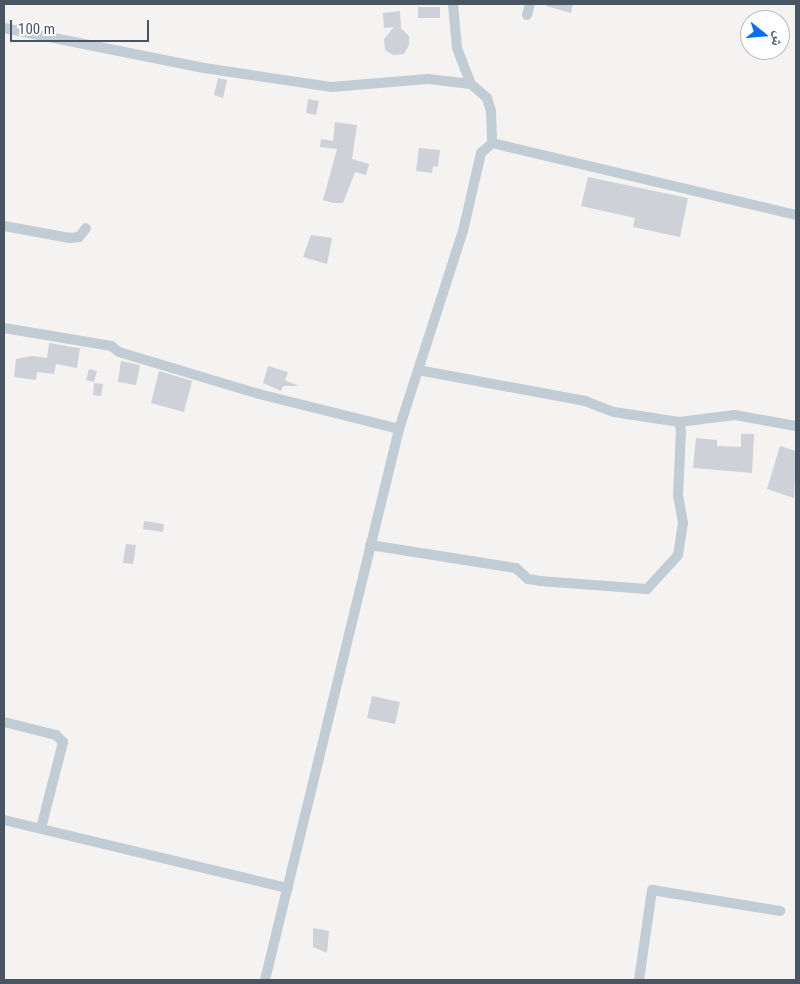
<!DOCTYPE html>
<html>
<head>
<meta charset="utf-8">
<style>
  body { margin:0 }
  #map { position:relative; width:800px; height:984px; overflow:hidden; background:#f5f2f2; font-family:"Roboto Condensed","Noto Naskh Arabic",sans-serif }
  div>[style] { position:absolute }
  .building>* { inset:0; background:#ced1d8 }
  .minor>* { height:10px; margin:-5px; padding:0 5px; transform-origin:5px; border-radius:5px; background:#c2ccd5 }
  span { translate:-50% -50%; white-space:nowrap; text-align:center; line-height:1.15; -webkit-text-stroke:5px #fff; paint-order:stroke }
  .frame { position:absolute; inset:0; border:5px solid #485562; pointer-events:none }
  .north { position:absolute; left:740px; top:10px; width:50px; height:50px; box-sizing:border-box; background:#fff; border:1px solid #b6bbc0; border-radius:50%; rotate:107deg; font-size:14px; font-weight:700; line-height:20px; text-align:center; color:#485562 }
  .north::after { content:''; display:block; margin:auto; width:18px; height:22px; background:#096ef7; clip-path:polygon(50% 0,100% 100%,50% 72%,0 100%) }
  .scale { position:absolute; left:10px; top:20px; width:139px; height:22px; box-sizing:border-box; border:2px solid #485562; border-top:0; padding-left:6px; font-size:15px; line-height:18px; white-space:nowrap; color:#485562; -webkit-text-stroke:4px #fff; paint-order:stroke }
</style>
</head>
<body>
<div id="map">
  <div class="building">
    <div style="clip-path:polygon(547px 4px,573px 4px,571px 13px,546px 6px)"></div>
    <div style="clip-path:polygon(418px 7px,440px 7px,440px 18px,418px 18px)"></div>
    <div style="clip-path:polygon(400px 11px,401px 28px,409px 36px,409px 45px,404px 54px,393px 55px,385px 50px,384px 39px,394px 27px,384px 28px,383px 13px)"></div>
    <div style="clip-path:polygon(218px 78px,227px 80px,223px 98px,214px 95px)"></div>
    <div style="clip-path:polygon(308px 99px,319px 101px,316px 115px,306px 113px)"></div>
    <div style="clip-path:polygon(335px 122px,357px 125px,352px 159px,369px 164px,366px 175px,355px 172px,343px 203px,333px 203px,323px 200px,337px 149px,320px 147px,321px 139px,333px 141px)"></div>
    <div style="clip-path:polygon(419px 148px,440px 150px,438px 167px,433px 166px,432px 173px,416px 171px)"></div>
    <div style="clip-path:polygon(588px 177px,688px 198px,680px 237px,633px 227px,635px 218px,581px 206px)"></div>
    <div style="clip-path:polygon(311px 235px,332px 238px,327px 264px,303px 257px)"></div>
    <div style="clip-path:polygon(49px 343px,96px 351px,80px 348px,77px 368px,56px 364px,54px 374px,37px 372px,36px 380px,14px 377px,16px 359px,32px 356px,47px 358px)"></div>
    <div style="clip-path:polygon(121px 361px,140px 365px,136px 385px,118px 382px)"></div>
    <div style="clip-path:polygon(268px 366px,288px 372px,285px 380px,299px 386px,283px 386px,281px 391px,263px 383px)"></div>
    <div style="clip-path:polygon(89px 369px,97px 371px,94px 382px,86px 380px)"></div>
    <div style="clip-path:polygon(159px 371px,192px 381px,184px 412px,151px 403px)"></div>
    <div style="clip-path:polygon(94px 383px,103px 384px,101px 396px,93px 395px)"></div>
    <div style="clip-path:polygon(741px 434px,754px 434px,752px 473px,693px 468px,696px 438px,717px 440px,717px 446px,741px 447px)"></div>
    <div style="clip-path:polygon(780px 446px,796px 451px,794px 498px,767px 489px)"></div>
    <div style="clip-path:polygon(144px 521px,164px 524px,163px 532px,143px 529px)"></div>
    <div style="clip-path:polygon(126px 544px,136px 545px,133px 564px,123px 563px)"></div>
    <div style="clip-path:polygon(372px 696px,400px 702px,395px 724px,367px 718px)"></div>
    <div style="clip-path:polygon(313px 928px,329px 931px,327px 953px,313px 947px)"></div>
  </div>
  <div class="minor">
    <div style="left:453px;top:4px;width:44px;rotate:84.8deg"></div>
    <div style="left:457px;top:48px;width:39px;rotate:69deg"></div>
    <div style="left:527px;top:15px;width:11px;rotate:-75deg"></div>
    <div style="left:4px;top:28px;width:204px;rotate:11.3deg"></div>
    <div style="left:204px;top:68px;width:128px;rotate:8.5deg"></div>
    <div style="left:331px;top:87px;width:97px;rotate:-4.7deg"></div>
    <div style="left:428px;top:79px;width:43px;rotate:6.6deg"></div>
    <div style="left:471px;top:84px;width:21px;rotate:41deg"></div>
    <div style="left:487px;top:98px;width:14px;rotate:73deg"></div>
    <div style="left:491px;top:111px;width:32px;rotate:88deg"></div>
    <div style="left:4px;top:226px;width:67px;rotate:10.3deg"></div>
    <div style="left:70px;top:238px;width:9px;rotate:-6deg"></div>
    <div style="left:79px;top:237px;width:11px;rotate:-52deg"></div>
    <div style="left:4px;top:328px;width:109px;rotate:9.5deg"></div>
    <div style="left:111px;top:346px;width:10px;rotate:37deg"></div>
    <div style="left:119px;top:352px;width:146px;rotate:16.7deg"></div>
    <div style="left:259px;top:394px;width:144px;rotate:14deg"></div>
    <div style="left:418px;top:370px;width:170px;rotate:10.5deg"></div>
    <div style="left:585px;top:401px;width:31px;rotate:21deg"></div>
    <div style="left:614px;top:412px;width:66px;rotate:8.7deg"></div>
    <div style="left:679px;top:422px;width:56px;rotate:-7.1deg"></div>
    <div style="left:735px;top:415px;width:62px;rotate:10.2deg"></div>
    <div style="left:370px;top:545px;width:148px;rotate:9deg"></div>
    <div style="left:516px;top:568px;width:16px;rotate:43deg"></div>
    <div style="left:528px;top:579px;width:12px;rotate:9deg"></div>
    <div style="left:540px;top:581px;width:107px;rotate:4.3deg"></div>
    <div style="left:647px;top:589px;width:46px;rotate:-47.6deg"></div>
    <div style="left:678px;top:555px;width:32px;rotate:-81deg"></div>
    <div style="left:683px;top:523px;width:27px;rotate:-100deg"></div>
    <div style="left:678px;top:496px;width:65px;rotate:-87.4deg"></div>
    <div style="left:681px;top:431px;width:9px;rotate:-103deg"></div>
    <div style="left:4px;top:722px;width:54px;rotate:14deg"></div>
    <div style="left:56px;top:735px;width:10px;rotate:45deg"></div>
    <div style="left:63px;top:742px;width:89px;rotate:104.3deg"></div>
    <div style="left:4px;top:820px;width:292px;rotate:13.5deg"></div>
    <div style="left:265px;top:980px;width:567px;rotate:-76.33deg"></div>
    <div style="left:399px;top:429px;width:208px;rotate:-72.1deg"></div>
    <div style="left:463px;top:231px;width:80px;rotate:-77deg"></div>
    <div style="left:481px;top:153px;width:15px;rotate:-42deg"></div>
    <div style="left:492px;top:143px;width:312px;rotate:13.3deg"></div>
    <div style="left:639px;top:980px;width:91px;rotate:-81.8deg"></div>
    <div style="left:652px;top:890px;width:130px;rotate:9.3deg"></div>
  </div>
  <div class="frame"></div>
  <div class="north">ش</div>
  <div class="scale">100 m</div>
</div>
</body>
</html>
